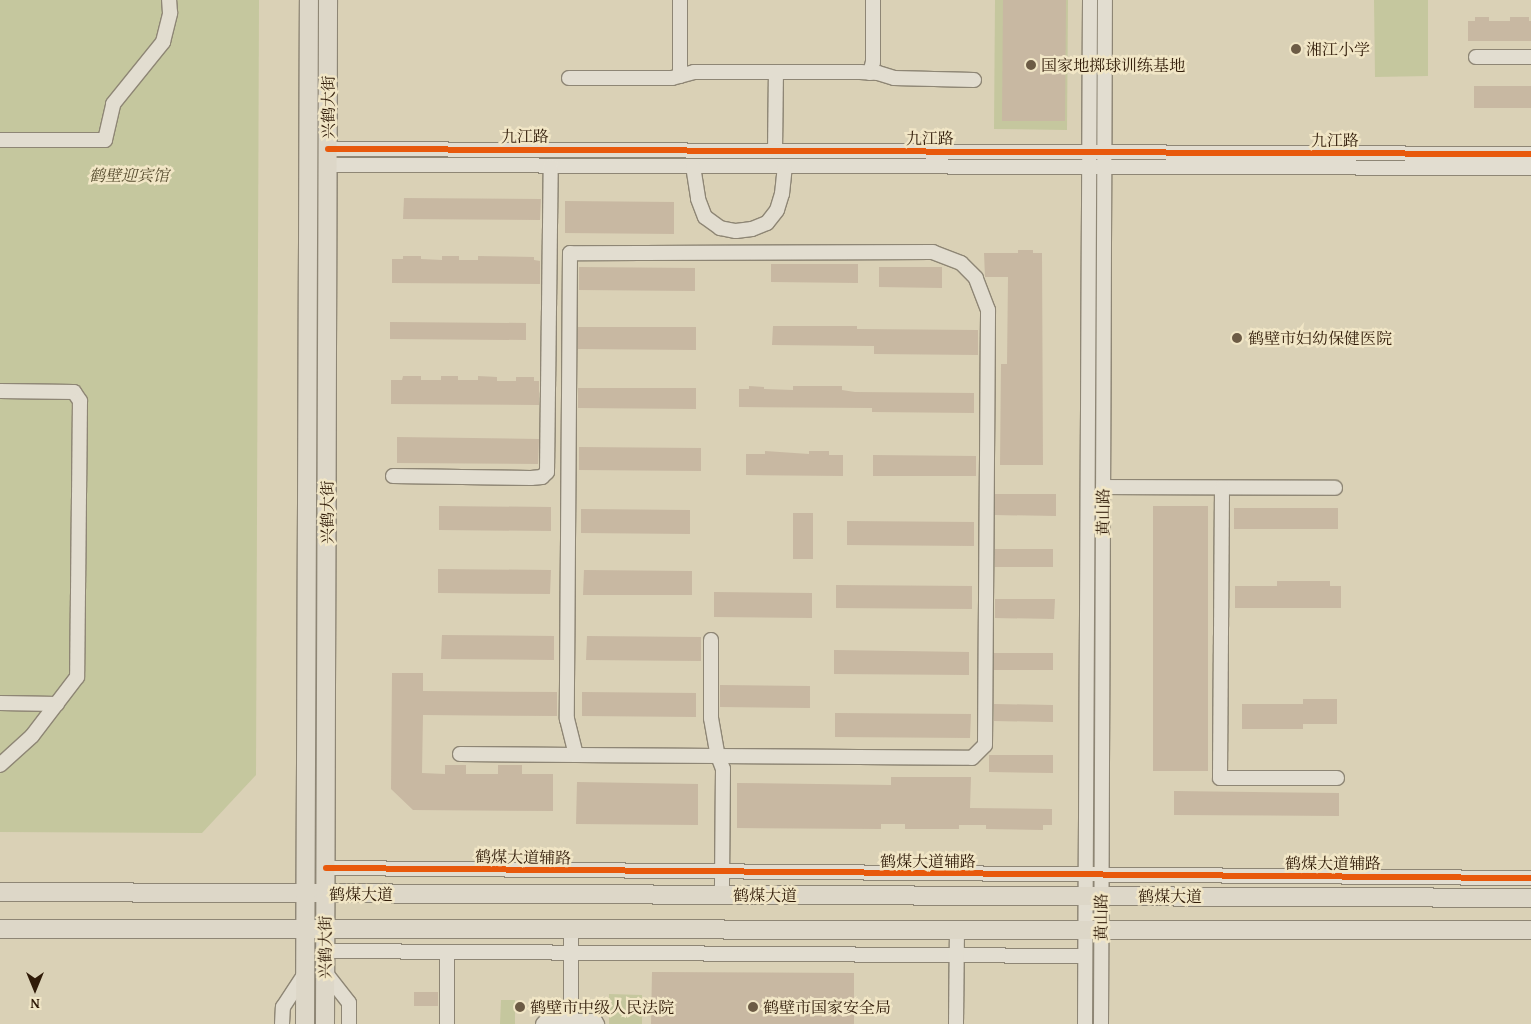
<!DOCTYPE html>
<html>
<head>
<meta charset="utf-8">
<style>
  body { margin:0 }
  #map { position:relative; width:1531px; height:1024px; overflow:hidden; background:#dad1b6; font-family:"Gentium Book Plus","Noto Serif SC",serif }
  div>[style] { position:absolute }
  .green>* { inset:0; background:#c5c79e }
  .building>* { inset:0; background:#c8b8a2 }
  .roads { filter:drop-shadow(1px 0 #8e8675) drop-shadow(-1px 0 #8e8675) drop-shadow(0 1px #8e8675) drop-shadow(0 -1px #8e8675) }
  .minor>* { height:14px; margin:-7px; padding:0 7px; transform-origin:7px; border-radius:7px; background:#e2ddd0 }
  .major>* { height:18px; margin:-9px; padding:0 9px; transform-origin:9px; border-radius:9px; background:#ddd7c8 }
  .cycleway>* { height:6px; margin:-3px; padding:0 3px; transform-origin:3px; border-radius:3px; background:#e8590c }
  .dots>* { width:14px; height:14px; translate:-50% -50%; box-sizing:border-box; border:2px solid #f1e6c6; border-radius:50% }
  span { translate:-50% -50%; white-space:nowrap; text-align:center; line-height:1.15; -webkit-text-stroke:5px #f1e6c6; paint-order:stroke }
  .poi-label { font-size:16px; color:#301b08 }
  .left { translate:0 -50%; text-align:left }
  .street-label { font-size:16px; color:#301b08 }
  .park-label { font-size:16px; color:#574c2f; font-style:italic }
  .north { position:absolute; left:10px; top:964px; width:50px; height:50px; -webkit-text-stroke:4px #f1e6c6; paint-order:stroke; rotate:180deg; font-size:14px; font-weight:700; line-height:20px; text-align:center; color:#301b08 }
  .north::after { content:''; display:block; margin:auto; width:18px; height:22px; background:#301b08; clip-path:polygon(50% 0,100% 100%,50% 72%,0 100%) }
</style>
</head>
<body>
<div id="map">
  <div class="green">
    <div style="clip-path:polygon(0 0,259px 0,256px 775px,202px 833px,0 832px)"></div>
    <div style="clip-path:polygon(995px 0,1068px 0,1067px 130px,994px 129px)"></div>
    <div style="clip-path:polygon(1374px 0,1428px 0,1428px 76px,1375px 77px)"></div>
    <div style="clip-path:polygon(609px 994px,642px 995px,642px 1024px,609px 1024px)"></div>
    <div style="clip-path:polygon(501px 1000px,515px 1000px,515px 1024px,500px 1024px)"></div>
  </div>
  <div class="building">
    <div style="clip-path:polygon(1003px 0,1066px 0,1065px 121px,1002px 121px)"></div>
    <div style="clip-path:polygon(1475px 17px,1489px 17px,1489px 21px,1510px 21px,1510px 17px,1529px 17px,1529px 21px,1531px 21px,1531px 41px,1468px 41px,1468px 21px,1475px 21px)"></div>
    <div style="clip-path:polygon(1474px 86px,1531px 86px,1531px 108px,1474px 108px)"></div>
    <div style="clip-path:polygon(404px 198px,541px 199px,540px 220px,403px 219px)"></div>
    <div style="clip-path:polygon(565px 201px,674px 202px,674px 234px,565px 233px)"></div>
    <div style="clip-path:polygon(1018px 250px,1033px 250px,1033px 253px,1042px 253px,1043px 465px,1000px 465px,1001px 364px,1007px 364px,1008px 277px,985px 277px,984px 253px,1018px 253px)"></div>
    <div style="clip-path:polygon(403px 256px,421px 256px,421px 259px,442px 260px,442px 256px,459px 256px,459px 260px,478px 260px,478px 256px,534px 257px,534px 260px,540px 261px,540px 284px,392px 283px,392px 259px,403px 259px)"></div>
    <div style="clip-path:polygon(771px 264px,858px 264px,858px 283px,771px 282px)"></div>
    <div style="clip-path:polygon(579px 267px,695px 268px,695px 291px,579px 290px)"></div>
    <div style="clip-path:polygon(879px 267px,942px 267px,942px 288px,879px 287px)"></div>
    <div style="clip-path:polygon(390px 322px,526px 323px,526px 340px,390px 339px)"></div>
    <div style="clip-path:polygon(773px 326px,857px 326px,857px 329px,978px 330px,978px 355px,874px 354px,874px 346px,772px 345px)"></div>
    <div style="clip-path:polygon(578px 327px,696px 327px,696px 350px,578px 349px)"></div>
    <div style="clip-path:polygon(403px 376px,421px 376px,421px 380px,441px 380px,441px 376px,458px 376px,458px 380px,478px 380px,478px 376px,497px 377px,497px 381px,516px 381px,516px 377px,534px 377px,534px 381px,539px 381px,539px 405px,391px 404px,391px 380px,402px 380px)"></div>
    <div style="clip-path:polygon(749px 386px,764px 387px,764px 389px,793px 390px,793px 386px,842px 386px,842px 390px,855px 392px,974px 393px,974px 413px,872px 412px,872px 408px,739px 407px,739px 389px,749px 389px)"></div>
    <div style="clip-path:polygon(578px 388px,696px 388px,696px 409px,578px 408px)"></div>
    <div style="clip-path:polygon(397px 437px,539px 439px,538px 464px,397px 463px)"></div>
    <div style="clip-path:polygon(579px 447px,701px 448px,701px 471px,579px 470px)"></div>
    <div style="clip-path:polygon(765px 451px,809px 454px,809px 451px,829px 451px,829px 455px,843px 455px,843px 476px,746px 475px,746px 454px,765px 454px)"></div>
    <div style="clip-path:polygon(873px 455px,976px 456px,976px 476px,873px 476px)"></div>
    <div style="clip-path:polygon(995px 494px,1056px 494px,1056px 516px,995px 515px)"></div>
    <div style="clip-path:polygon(439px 506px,551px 507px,551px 531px,439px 530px)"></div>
    <div style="clip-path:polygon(1153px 506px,1208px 506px,1208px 771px,1153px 771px)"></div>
    <div style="clip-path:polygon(1234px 508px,1338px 508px,1338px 529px,1234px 529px)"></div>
    <div style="clip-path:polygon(581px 509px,690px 510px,690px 534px,581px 533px)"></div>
    <div style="clip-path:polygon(793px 513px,813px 513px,813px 559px,793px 559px)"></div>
    <div style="clip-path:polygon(847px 521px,974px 522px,974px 546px,847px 545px)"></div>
    <div style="clip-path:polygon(995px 549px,1053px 549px,1053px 567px,995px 567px)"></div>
    <div style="clip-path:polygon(438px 569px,551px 570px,550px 594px,438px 593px)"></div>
    <div style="clip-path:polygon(584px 570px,692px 571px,692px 595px,583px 595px)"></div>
    <div style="clip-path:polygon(1277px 581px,1330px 581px,1330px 586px,1341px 586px,1341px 608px,1235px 608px,1235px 586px,1277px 586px)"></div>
    <div style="clip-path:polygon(836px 585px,972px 586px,972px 609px,836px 608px)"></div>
    <div style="clip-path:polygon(714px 592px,812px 593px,812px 618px,714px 617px)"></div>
    <div style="clip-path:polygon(995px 599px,1055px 599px,1054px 619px,995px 618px)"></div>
    <div style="clip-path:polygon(442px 635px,554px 636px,554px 660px,441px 659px)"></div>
    <div style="clip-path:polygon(587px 636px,701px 637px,701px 661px,586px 660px)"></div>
    <div style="clip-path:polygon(834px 650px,969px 652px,969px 675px,834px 674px)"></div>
    <div style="clip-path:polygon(994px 653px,1053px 653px,1053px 670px,994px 670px)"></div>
    <div style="clip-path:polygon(392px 673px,423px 673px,423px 691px,557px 692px,557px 716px,423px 715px,422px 773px,445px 774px,445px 765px,466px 765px,466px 774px,498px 774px,498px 765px,522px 765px,522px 774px,553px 774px,553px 811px,413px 810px,391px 789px)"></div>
    <div style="clip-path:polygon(720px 685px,810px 686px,810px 708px,720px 707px)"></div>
    <div style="clip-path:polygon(582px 692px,696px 693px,696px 717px,582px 716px)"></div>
    <div style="clip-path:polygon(1303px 699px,1337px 699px,1337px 724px,1303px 724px,1303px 729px,1242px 729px,1242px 704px,1303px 704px)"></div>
    <div style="clip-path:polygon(994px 704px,1053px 705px,1053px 722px,994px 721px)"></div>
    <div style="clip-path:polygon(835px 713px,971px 714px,970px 738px,835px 737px)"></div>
    <div style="clip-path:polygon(989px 755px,1053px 755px,1053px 773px,989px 772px)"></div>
    <div style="clip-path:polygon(891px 777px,971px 777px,970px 808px,1052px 809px,1052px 825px,1043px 825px,1043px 830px,986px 829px,986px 825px,959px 825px,959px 829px,905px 829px,905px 824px,881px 824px,881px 829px,737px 828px,737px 783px,891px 785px)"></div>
    <div style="clip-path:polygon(577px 782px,698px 784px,698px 825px,576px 824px)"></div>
    <div style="clip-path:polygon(1174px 791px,1339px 793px,1339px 816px,1174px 815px)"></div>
    <div style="clip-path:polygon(652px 972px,854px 973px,854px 1024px,651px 1024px)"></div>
    <div style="clip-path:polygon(414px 992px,438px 992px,438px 1006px,414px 1006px)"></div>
  </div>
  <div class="roads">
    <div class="minor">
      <div style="left:680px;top:0;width:76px;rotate:90deg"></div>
      <div style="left:1476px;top:57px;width:55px"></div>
      <div style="left:870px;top:73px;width:11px;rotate:-75deg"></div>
      <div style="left:873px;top:62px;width:62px;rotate:-90deg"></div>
      <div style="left:569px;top:78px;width:103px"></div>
      <div style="left:672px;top:78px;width:23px;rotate:-15deg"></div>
      <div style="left:694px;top:72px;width:166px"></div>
      <div style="left:860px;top:72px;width:18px;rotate:3deg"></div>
      <div style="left:878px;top:73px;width:17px;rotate:17deg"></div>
      <div style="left:894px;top:78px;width:80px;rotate:1.4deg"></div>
      <div style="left:0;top:140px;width:105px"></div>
      <div style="left:105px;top:140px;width:37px;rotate:-77deg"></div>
      <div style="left:113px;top:104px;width:80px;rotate:-51.1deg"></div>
      <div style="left:163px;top:42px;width:30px;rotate:-76deg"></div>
      <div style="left:170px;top:13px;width:13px;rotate:-94deg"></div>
      <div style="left:328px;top:149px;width:1203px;rotate:0.24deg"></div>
      <div style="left:775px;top:151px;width:79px;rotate:-89.3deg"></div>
      <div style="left:329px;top:165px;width:1202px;rotate:0.14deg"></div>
      <div style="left:693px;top:166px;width:33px;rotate:81deg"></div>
      <div style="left:698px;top:199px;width:19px;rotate:69deg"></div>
      <div style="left:705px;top:217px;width:19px;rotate:36deg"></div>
      <div style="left:720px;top:228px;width:16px;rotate:11deg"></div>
      <div style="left:736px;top:231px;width:16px;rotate:-7deg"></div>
      <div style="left:752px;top:229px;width:16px;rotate:-22deg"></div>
      <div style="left:767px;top:223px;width:16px;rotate:-52deg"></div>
      <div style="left:777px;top:210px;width:17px;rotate:-73deg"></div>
      <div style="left:782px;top:194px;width:28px;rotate:-84deg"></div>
      <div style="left:0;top:391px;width:74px;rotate:0.8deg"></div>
      <div style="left:74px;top:392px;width:11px;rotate:56deg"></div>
      <div style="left:80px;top:401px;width:276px;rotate:90.6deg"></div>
      <div style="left:77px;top:677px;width:74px;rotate:127.3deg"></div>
      <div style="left:32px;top:736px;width:43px;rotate:137.8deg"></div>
      <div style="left:393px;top:476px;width:138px;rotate:0.8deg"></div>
      <div style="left:531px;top:478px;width:11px;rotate:-5deg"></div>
      <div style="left:542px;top:477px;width:7px;rotate:-45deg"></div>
      <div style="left:547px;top:472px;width:306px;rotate:-89.3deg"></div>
      <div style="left:1103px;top:487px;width:232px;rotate:0.2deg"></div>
      <div style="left:1222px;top:488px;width:290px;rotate:90.4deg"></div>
      <div style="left:1220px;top:778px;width:117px"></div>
      <div style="left:711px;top:640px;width:78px;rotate:90deg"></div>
      <div style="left:711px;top:718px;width:39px;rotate:80deg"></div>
      <div style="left:718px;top:756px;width:14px;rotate:69deg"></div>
      <div style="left:723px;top:769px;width:126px;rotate:90.5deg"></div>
      <div style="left:0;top:703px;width:57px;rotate:1deg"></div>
      <div style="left:460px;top:754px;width:116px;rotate:0.5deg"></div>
      <div style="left:576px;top:755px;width:396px;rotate:0.4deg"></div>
      <div style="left:972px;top:758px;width:18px;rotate:-45deg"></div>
      <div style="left:985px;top:745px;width:435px;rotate:-89.6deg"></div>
      <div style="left:988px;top:310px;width:34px;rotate:-111deg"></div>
      <div style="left:976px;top:278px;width:21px;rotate:-135deg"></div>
      <div style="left:961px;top:263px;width:30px;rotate:-159deg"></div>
      <div style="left:933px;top:252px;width:363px;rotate:179.8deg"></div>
      <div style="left:570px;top:253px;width:466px;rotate:90.4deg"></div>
      <div style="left:567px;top:719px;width:37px;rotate:76deg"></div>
      <div style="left:326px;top:868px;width:1205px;rotate:0.48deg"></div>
      <div style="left:325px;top:951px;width:760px;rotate:0.38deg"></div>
      <div style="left:325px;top:972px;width:39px;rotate:52deg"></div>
      <div style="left:349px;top:1003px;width:21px;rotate:90deg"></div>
      <div style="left:571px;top:1021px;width:92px;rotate:-90deg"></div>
      <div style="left:282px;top:1024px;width:17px;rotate:-87deg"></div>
      <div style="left:283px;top:1007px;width:42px;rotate:-56.7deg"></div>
      <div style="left:447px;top:1024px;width:72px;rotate:-90deg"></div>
      <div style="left:543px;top:1024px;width:4px;rotate:-45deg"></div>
      <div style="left:546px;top:1021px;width:49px"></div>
      <div style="left:595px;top:1021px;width:4px;rotate:56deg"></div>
      <div style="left:956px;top:1024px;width:94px;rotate:-89.4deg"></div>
      <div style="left:1085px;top:1024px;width:1024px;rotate:-89.72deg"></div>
      <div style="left:1101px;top:1024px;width:1024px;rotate:-89.78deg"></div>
    </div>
    <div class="major">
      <div style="left:0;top:892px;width:1531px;rotate:0.22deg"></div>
      <div style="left:0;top:929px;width:1531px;rotate:0.04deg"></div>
      <div style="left:305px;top:1024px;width:1024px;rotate:-89.78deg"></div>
      <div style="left:325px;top:1024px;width:1024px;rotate:-89.83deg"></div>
    </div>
  </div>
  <div class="cycleway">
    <div style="left:328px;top:149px;width:1203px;rotate:0.24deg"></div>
    <div style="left:326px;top:868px;width:1205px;rotate:0.48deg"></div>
  </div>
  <div class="dots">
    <div style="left:1296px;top:49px;background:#6c5b45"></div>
    <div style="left:1031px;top:65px;background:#6c5b45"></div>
    <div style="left:1237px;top:338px;background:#6c5b45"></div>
    <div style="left:520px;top:1007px;background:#6c5b45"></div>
    <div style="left:753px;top:1007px;background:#6c5b45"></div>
  </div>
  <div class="poi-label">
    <span class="left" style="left:1306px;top:49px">湘江小学</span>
    <span class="left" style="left:1041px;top:65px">国家地掷球训练基地</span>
    <span class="left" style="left:1248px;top:338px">鹤壁市妇幼保健医院</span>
    <span class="left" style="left:530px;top:1007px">鹤壁市中级人民法院</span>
    <span class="left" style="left:763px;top:1007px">鹤壁市国家安全局</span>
  </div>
  <div class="street-label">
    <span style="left:328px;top:107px;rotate:-90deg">兴鹤大街</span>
    <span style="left:525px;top:136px">九江路</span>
    <span style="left:930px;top:138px">九江路</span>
    <span style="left:1335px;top:140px">九江路</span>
    <span style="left:327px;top:512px;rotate:-90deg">兴鹤大街</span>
    <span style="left:1103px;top:512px;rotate:-90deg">黄山路</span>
    <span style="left:523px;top:857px;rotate:1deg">鹤煤大道辅路</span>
    <span style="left:928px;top:861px">鹤煤大道辅路</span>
    <span style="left:1333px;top:863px">鹤煤大道辅路</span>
    <span style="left:361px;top:894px">鹤煤大道</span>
    <span style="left:765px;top:895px">鹤煤大道</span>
    <span style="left:1170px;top:896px">鹤煤大道</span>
    <span style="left:1101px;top:917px;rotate:-90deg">黄山路</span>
    <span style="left:325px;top:947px;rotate:-90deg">兴鹤大街</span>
  </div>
  <div class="park-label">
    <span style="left:129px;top:175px">鹤壁迎宾馆</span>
  </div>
  <div class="north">N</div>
</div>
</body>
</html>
